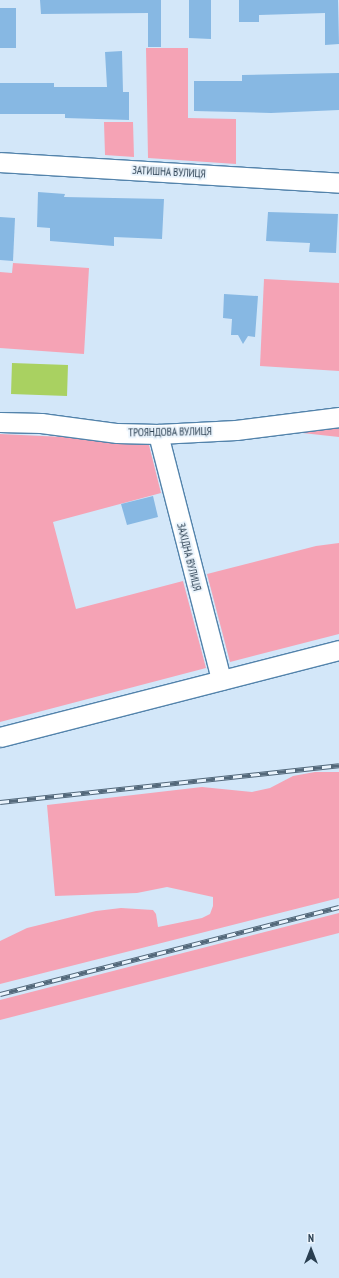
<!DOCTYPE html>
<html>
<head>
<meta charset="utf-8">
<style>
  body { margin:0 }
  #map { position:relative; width:339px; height:1278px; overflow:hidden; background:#d3e7f9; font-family:"PT Sans Narrow",sans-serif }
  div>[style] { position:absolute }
  .green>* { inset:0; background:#f5a3b5 }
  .water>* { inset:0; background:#a9d161 }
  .building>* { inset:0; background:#87b8e3 }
  .roads { filter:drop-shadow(1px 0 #5383ab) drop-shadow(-1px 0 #5383ab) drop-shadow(0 1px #5383ab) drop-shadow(0 -1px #5383ab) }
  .street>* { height:19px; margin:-9.5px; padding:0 9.5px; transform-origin:9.5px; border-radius:9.5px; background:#fff }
  .rail>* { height:4.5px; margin-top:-2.25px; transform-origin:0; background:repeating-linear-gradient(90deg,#e9f3fc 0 9px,#53687a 0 18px); box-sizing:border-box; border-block:1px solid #53687a }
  span { translate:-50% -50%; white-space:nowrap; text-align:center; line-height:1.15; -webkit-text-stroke:3.5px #e9f3fc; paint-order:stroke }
  .street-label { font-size:11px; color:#293e50 }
  .north { position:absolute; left:291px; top:1230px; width:40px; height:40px; -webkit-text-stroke:3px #e9f3fc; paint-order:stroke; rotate:0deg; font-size:11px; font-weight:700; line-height:16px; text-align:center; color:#293e50 }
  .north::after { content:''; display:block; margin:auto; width:14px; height:18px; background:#293e50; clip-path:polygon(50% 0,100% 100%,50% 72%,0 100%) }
</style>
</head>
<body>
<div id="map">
  <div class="green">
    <div style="clip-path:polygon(146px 48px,188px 48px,188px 118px,236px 119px,236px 164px,148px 158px)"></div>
    <div style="clip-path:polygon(104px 122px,133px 122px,134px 157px,105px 155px)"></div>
    <div style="clip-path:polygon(13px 263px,89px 268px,84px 354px,0 348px,0 272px,12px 273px)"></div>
    <div style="clip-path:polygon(264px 279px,339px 283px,339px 371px,260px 366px)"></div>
    <div style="clip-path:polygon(339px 425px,339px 437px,284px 431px)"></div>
    <div style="clip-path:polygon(0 434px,148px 441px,161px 493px,53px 522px,76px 609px,183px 581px,206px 668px,0 722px)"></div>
    <div style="clip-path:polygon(339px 543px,339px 634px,230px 662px,207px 574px,316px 546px)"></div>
    <div style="clip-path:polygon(315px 772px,339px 772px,339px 898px,0 984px,0 941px,27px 928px,96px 911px,121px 908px,153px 910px,156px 914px,158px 927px,202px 918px,210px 914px,213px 906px,213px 897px,167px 887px,137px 893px,55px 896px,47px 805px,202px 787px,252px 792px,270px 788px,293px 776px)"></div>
    <div style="clip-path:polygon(339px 913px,339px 933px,0 1020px,0 1000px)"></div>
  </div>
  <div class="water">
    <div style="clip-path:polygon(12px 363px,68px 365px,67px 396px,11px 394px)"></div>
  </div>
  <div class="building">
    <div style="clip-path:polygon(40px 0,161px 0,161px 47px,148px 47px,148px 13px,41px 14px)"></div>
    <div style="clip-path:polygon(189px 0,211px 0,211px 39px,189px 38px)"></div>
    <div style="clip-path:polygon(239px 0,338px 0,339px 44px,325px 45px,325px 13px,259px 15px,259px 22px,239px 22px)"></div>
    <div style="clip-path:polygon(0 8px,16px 8px,16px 48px,0 48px)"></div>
    <div style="clip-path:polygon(122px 51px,123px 92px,129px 92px,129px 120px,65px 118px,65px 114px,0 114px,0 83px,54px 83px,54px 87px,107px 87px,105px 52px)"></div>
    <div style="clip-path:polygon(339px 73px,339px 110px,271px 113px,194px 111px,194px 81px,242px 81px,242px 75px)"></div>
    <div style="clip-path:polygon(38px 192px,65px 194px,64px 197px,164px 199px,162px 239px,114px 237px,114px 246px,50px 241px,50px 228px,37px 227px)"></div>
    <div style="clip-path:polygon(268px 212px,338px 214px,336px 253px,309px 252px,310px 243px,266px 241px)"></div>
    <div style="clip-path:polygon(0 217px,15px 218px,13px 261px,0 260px)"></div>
    <div style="clip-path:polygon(224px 294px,258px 296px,255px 337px,248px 336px,243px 344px,238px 335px,231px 335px,232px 319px,223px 318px)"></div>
    <div style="clip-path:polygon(153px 496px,158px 517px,127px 525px,121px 504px)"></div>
  </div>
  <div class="roads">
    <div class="street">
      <div style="left:0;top:162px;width:340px;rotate:3.5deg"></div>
      <div style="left:0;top:422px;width:41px;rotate:1.4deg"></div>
      <div style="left:41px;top:423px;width:77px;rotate:7.5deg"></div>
      <div style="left:117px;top:433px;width:41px;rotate:1.4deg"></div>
      <div style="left:158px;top:434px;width:78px;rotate:-2.9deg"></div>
      <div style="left:236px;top:430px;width:104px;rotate:-7.2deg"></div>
      <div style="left:158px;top:434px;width:254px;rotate:75.6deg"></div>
      <div style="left:0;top:737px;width:350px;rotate:-14.4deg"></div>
    </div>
  </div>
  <div class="rail">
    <div style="left:0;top:802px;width:341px;rotate:-6.2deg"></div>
    <div style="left:0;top:994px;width:350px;rotate:-14.4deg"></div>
  </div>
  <div class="street-label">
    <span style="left:169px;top:172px;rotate:3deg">ЗАТИШНА ВУЛИЦЯ</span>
    <span style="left:170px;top:432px;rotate:-1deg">ТРОЯНДОВА ВУЛИЦЯ</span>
    <span style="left:189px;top:557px;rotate:76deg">ЗАХІДНА ВУЛИЦЯ</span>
  </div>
  <div class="north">N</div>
</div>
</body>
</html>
